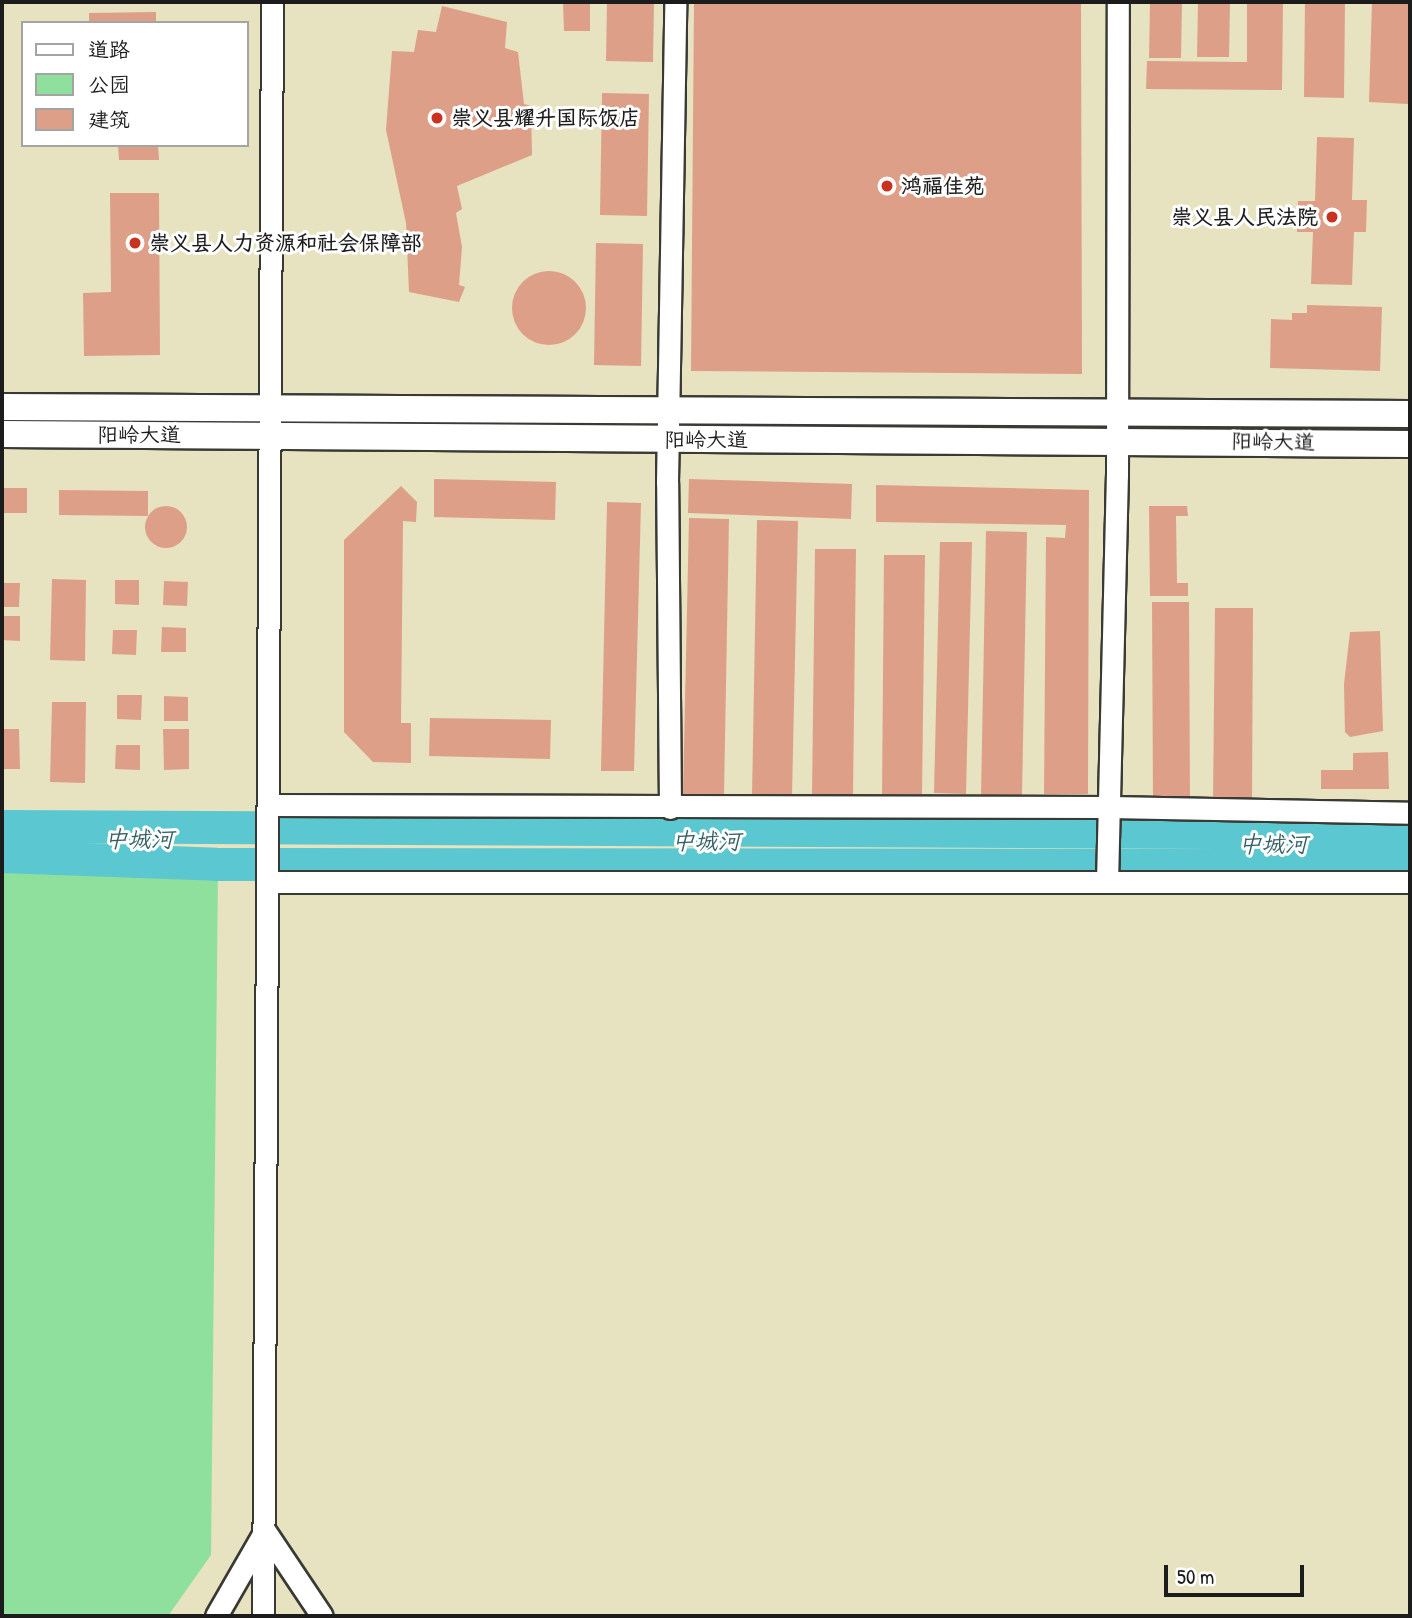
<!DOCTYPE html>
<html>
<head>
<meta charset="utf-8">
<style>
  body { margin:0 }
  #map { position:relative; width:1412px; height:1618px; overflow:hidden; background:#e7e2c0; font-family:"Patrick Hand","LXGW WenKai TC",sans-serif }
  div>[style] { position:absolute }
  .green>* { inset:0; background:#8fdf9d }
  .river>* { height:33px; margin:-16.5px; padding:0 16.5px; transform-origin:16.5px; border-radius:16.5px; background:#5ac7d1 }
  .building>* { inset:0; background:#de9f89 }
  .round { border-radius:50% }
  .roads { filter:drop-shadow(2px 0 #3a3a35) drop-shadow(-2px 0 #3a3a35) drop-shadow(0 2px #3a3a35) drop-shadow(0 -2px #3a3a35) }
  .minor>* { height:21px; margin:-10.5px; padding:0 10.5px; transform-origin:10.5px; border-radius:10.5px; background:#fff }
  .major>* { height:26px; margin:-13px; padding:0 13px; transform-origin:13px; border-radius:13px; background:#fff }
  .dots>* { width:19px; height:19px; translate:-50% -50%; box-sizing:border-box; border:4px solid #fff; border-radius:50% }
  span { translate:-50% -50%; white-space:nowrap; text-align:center; line-height:1.15; -webkit-text-stroke:6px #fff; paint-order:stroke }
  .poi-label { font-size:21px; color:#1c1c1c; font-weight:700 }
  .left { translate:0 -50%; text-align:left }
  .right { translate:-100% -50%; text-align:right }
  .street-label { font-size:21px; color:#1c1c1c }
  .water-label { font-size:23px; color:#356064; font-style:italic }
  .frame { position:absolute; inset:0; border:4px solid #1c1c1c; pointer-events:none }
  .legend { position:absolute; left:21px; top:21px; width:228px; height:126px; box-sizing:border-box; background:#fff; border:2px solid #a4a4a4; margin:0; padding:9px 12px; list-style:none; font-size:21px; color:#1c1c1c }
  .legend li { display:flex; align-items:center; gap:14px; height:35px }
  .legend b { width:35px; border:2px solid #a4a4a4 }
  .scale { position:absolute; left:1164px; top:1565px; width:140px; height:32px; box-sizing:border-box; border:4px solid #1c1c1c; border-top:0; padding-left:9px; font-size:21px; line-height:24px; white-space:nowrap; color:#1c1c1c; -webkit-text-stroke:5px #fff; paint-order:stroke }
</style>
</head>
<body>
<div id="map">
  <div class="green">
    <div style="clip-path:polygon(2px 857px,218px 868px,211px 1555px,168px 1616px,2px 1616px)"></div>
  </div>
  <div class="river">
    <div style="left:2px;top:826px;width:1408px;rotate:0.28deg"></div>
    <div style="left:2px;top:856px;width:214px;rotate:2.1deg"></div>
    <div style="left:216px;top:864px;width:1194px;rotate:0.05deg"></div>
  </div>
  <div class="building">
    <div style="clip-path:polygon(563px 2px,590px 2px,590px 31px,564px 31px)"></div>
    <div style="clip-path:polygon(607px 2px,654px 2px,653px 62px,606px 61px)"></div>
    <div style="clip-path:polygon(694px 2px,1081px 2px,1082px 374px,691px 371px)"></div>
    <div style="clip-path:polygon(1150px 2px,1182px 2px,1181px 58px,1149px 58px)"></div>
    <div style="clip-path:polygon(1198px 2px,1230px 2px,1229px 57px,1197px 57px)"></div>
    <div style="clip-path:polygon(1247px 2px,1283px 2px,1282px 90px,1146px 89px,1147px 61px,1247px 62px)"></div>
    <div style="clip-path:polygon(1305px 2px,1345px 2px,1344px 98px,1304px 97px)"></div>
    <div style="clip-path:polygon(1372px 2px,1410px 2px,1408px 104px,1369px 102px)"></div>
    <div style="clip-path:polygon(442px 6px,507px 22px,505px 48px,518px 52px,524px 104px,531px 106px,532px 155px,457px 186px,462px 209px,456px 213px,462px 247px,459px 285px,465px 287px,459px 302px,409px 292px,406px 223px,386px 130px,392px 51px,414px 52px,418px 30px,436px 32px)"></div>
    <div style="clip-path:polygon(156px 12px,156px 23px,89px 23px,89px 13px)"></div>
    <div style="clip-path:polygon(602px 93px,649px 94px,647px 216px,600px 215px)"></div>
    <div style="clip-path:polygon(1317px 137px,1354px 138px,1352px 200px,1367px 200px,1366px 232px,1354px 232px,1352px 285px,1311px 284px,1313px 232px,1297px 232px,1298px 201px,1315px 201px)"></div>
    <div style="clip-path:polygon(118px 145px,158px 145px,159px 160px,119px 160px)"></div>
    <div style="clip-path:polygon(110px 193px,159px 193px,160px 355px,84px 356px,83px 293px,111px 292px)"></div>
    <div style="clip-path:polygon(596px 243px,643px 244px,641px 366px,594px 365px)"></div>
    <div class="round" style="left:512px;top:271px;width:74px;height:74px"></div>
    <div style="clip-path:polygon(1307px 305px,1382px 307px,1380px 371px,1270px 368px,1271px 319px,1292px 320px,1292px 313px,1307px 313px)"></div>
    <div style="clip-path:polygon(434px 479px,556px 482px,555px 520px,434px 517px)"></div>
    <div style="clip-path:polygon(689px 479px,852px 484px,851px 519px,688px 513px)"></div>
    <div style="clip-path:polygon(876px 485px,1089px 490px,1088px 794px,1044px 794px,1046px 537px,1065px 538px,1066px 525px,876px 522px)"></div>
    <div style="clip-path:polygon(401px 486px,417px 502px,416px 522px,403px 521px,401px 723px,411px 723px,411px 763px,373px 762px,344px 732px,344px 540px)"></div>
    <div style="clip-path:polygon(2px 488px,27px 488px,27px 513px,2px 513px)"></div>
    <div style="clip-path:polygon(59px 490px,148px 491px,148px 516px,59px 515px)"></div>
    <div style="clip-path:polygon(607px 502px,641px 503px,634px 771px,601px 771px)"></div>
    <div style="clip-path:polygon(1149px 506px,1187px 506px,1188px 516px,1176px 516px,1177px 583px,1188px 583px,1188px 596px,1150px 596px)"></div>
    <div class="round" style="left:145px;top:506px;width:42px;height:42px"></div>
    <div style="clip-path:polygon(689px 518px,729px 519px,724px 795px,683px 794px)"></div>
    <div style="clip-path:polygon(757px 520px,798px 521px,792px 796px,752px 796px)"></div>
    <div style="clip-path:polygon(986px 531px,1027px 532px,1022px 795px,981px 795px)"></div>
    <div style="clip-path:polygon(940px 542px,972px 542px,966px 794px,934px 793px)"></div>
    <div style="clip-path:polygon(815px 549px,856px 549px,853px 796px,812px 795px)"></div>
    <div style="clip-path:polygon(884px 555px,925px 555px,922px 794px,882px 794px)"></div>
    <div style="clip-path:polygon(52px 579px,86px 580px,85px 661px,50px 660px)"></div>
    <div style="clip-path:polygon(115px 580px,139px 580px,139px 605px,115px 604px)"></div>
    <div style="clip-path:polygon(164px 581px,188px 582px,187px 606px,163px 605px)"></div>
    <div style="clip-path:polygon(2px 583px,20px 583px,19px 607px,2px 607px)"></div>
    <div style="clip-path:polygon(1152px 602px,1189px 602px,1190px 798px,1153px 798px)"></div>
    <div style="clip-path:polygon(1215px 608px,1253px 608px,1252px 802px,1213px 802px)"></div>
    <div style="clip-path:polygon(2px 616px,20px 616px,20px 641px,2px 640px)"></div>
    <div style="clip-path:polygon(162px 627px,186px 628px,186px 652px,161px 652px)"></div>
    <div style="clip-path:polygon(113px 630px,137px 630px,136px 655px,112px 654px)"></div>
    <div style="clip-path:polygon(1380px 631px,1383px 731px,1350px 737px,1345px 732px,1344px 684px,1350px 632px)"></div>
    <div style="clip-path:polygon(117px 695px,142px 695px,141px 720px,117px 719px)"></div>
    <div style="clip-path:polygon(164px 696px,188px 697px,188px 721px,164px 721px)"></div>
    <div style="clip-path:polygon(52px 702px,86px 702px,85px 783px,50px 782px)"></div>
    <div style="clip-path:polygon(430px 718px,551px 720px,550px 759px,429px 756px)"></div>
    <div style="clip-path:polygon(2px 729px,19px 729px,20px 769px,2px 769px)"></div>
    <div style="clip-path:polygon(163px 729px,189px 729px,189px 769px,164px 770px)"></div>
    <div style="clip-path:polygon(116px 745px,140px 745px,140px 770px,115px 769px)"></div>
    <div style="clip-path:polygon(1388px 752px,1389px 789px,1321px 789px,1321px 770px,1353px 770px,1353px 753px)"></div>
  </div>
  <div class="roads">
    <div class="minor">
      <div style="left:270px;top:805px;width:840px;rotate:0.14deg"></div>
      <div style="left:1110px;top:807px;width:300px;rotate:1.1deg"></div>
      <div style="left:670px;top:808px;width:326px;rotate:-90.5deg"></div>
      <div style="left:667px;top:482px;width:480px;rotate:-89deg"></div>
      <div style="left:270px;top:882px;width:1140px"></div>
      <div style="left:1107px;top:882px;width:407px;rotate:-88.6deg"></div>
      <div style="left:1117px;top:475px;width:473px;rotate:-89.9deg"></div>
      <div style="left:265px;top:1531px;width:102px;rotate:56.2deg"></div>
      <div style="left:216px;top:1616px;width:92px;rotate:-60.1deg"></div>
      <div style="left:263px;top:1616px;width:1614px;rotate:-89.68deg"></div>
    </div>
    <div class="major">
      <div style="left:2px;top:407px;width:1408px;rotate:0.28deg"></div>
      <div style="left:2px;top:434px;width:1408px;rotate:0.41deg"></div>
    </div>
  </div>
  <div class="dots">
    <div style="left:437px;top:118px;background:#c8321e"></div>
    <div style="left:887px;top:186px;background:#c8321e"></div>
    <div style="left:1332px;top:217px;background:#c8321e"></div>
    <div style="left:135px;top:243px;background:#c8321e"></div>
  </div>
  <div class="poi-label">
    <span class="left" style="left:451px;top:118px">崇义县耀升国际饭店</span>
    <span class="left" style="left:901px;top:186px">鸿福佳苑</span>
    <span class="right" style="left:1318px;top:217px">崇义县人民法院</span>
    <span class="left" style="left:149px;top:243px">崇义县人力资源和社会保障部</span>
  </div>
  <div class="street-label">
    <span style="left:139px;top:435px">阳岭大道</span>
    <span style="left:706px;top:440px">阳岭大道</span>
    <span style="left:1273px;top:442px;rotate:1deg">阳岭大道</span>
  </div>
  <div class="water-label">
    <span style="left:139px;top:839px">中城河</span>
    <span style="left:706px;top:841px">中城河</span>
    <span style="left:1273px;top:844px">中城河</span>
  </div>
  <div class="frame"></div>
  <ul class="legend">
  <li><b style="height:9px;background:#fff"></b>道路</li>
  <li><b style="height:19px;background:#8fdf9d"></b>公园</li>
  <li><b style="height:19px;background:#de9f89"></b>建筑</li>
  </ul>
  <div class="scale">50 m</div>
</div>
</body>
</html>
